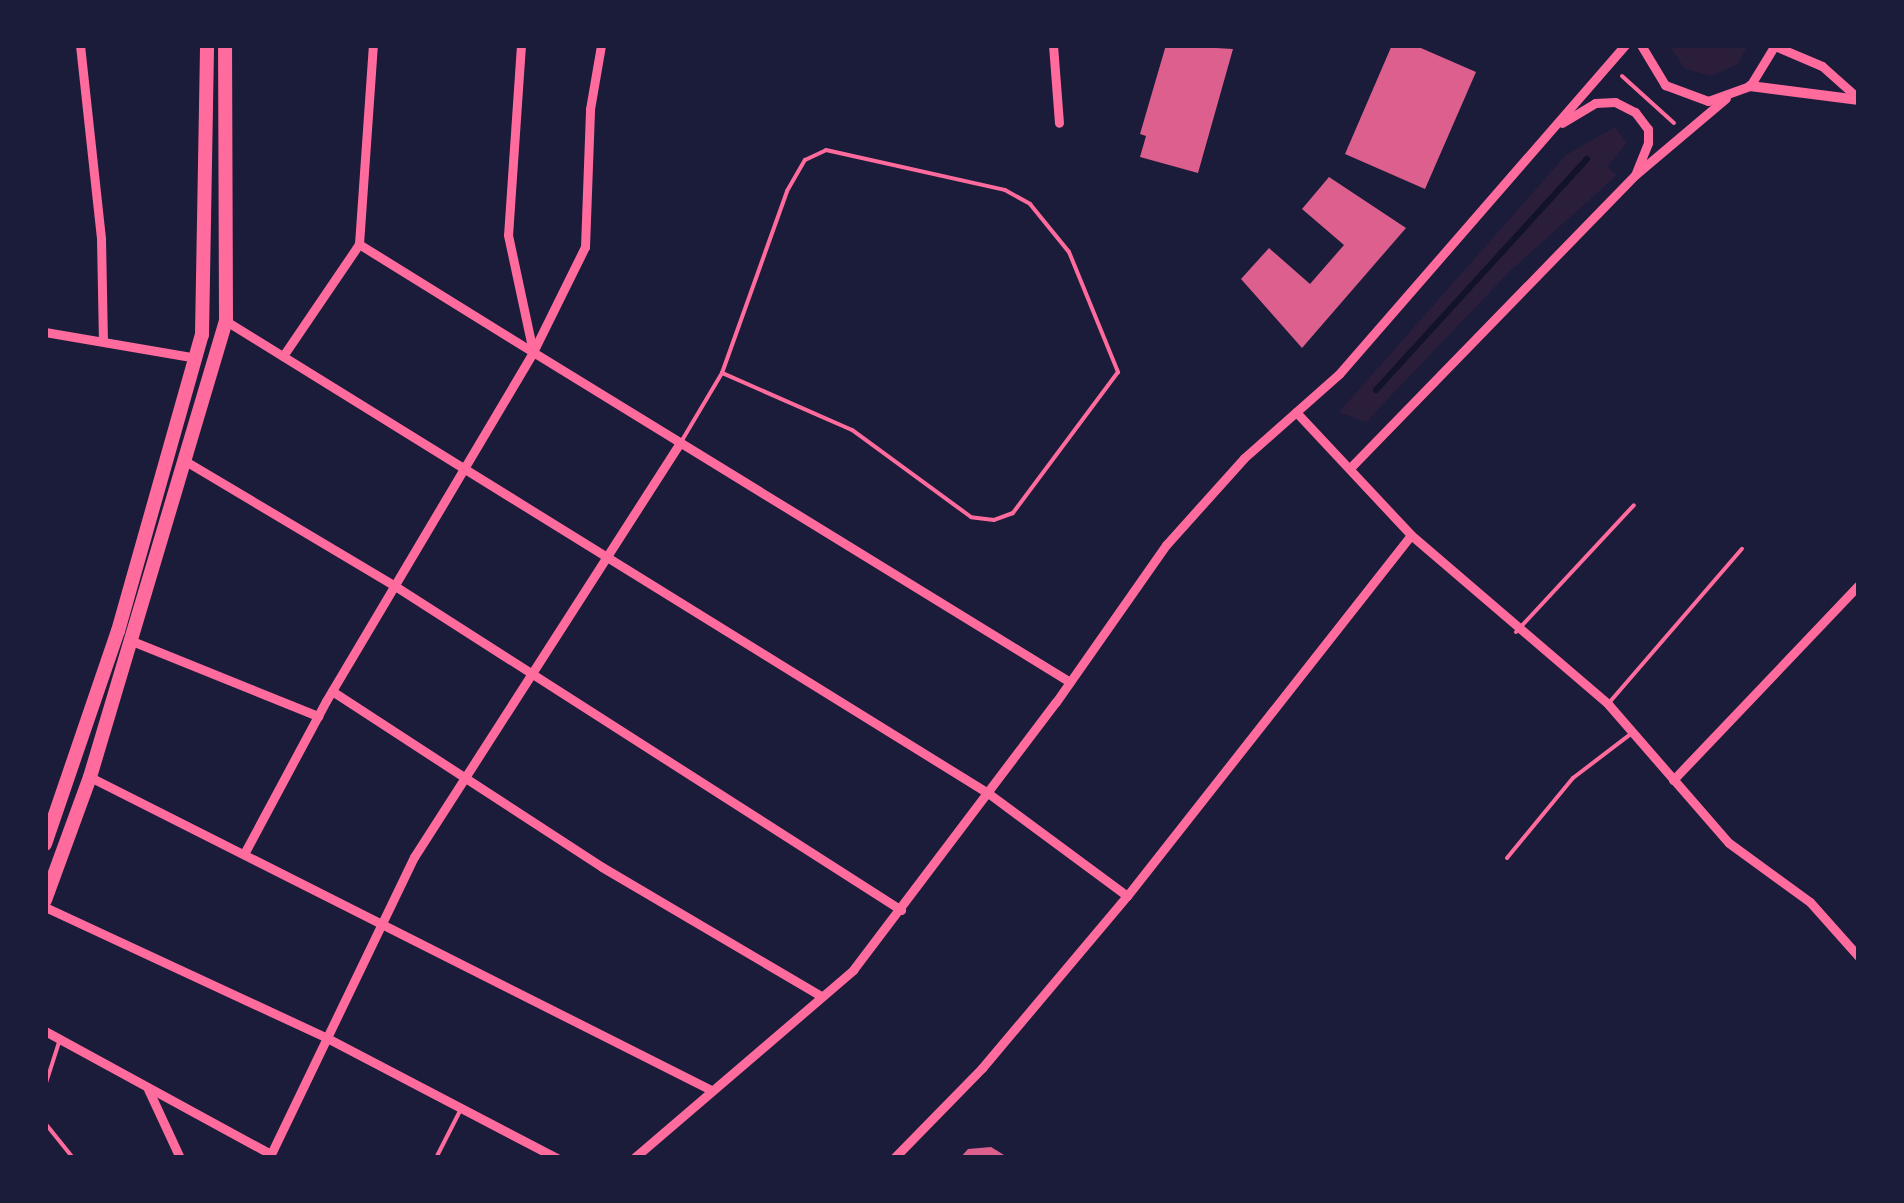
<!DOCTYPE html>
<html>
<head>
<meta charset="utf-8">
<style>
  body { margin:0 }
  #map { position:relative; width:1904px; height:1203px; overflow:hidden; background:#1b1b3a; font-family:Overpass,sans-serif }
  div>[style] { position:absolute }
  .green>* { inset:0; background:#2a1e3b }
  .stream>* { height:6px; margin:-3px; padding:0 3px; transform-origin:3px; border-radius:3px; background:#12122b }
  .building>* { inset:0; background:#dd5f8e }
  .path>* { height:4px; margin:-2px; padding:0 2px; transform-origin:2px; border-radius:2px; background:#ff6b9d }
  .service>* { height:4px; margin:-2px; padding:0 2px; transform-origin:2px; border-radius:2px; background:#ff6b9d }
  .minor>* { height:9px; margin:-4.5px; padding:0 4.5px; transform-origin:4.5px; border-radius:4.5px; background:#ff6b9d }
  .tertiary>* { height:10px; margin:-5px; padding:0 5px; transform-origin:5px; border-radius:5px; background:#ff6b9d }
  .primary>* { height:14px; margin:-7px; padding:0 7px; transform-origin:7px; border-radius:7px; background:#ff6b9d }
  span { translate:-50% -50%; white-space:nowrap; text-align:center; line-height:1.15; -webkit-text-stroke:10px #1b1b3a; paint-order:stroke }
  .frame { position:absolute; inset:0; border:48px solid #1b1b3a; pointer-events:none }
</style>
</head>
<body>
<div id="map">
  <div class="green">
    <div style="clip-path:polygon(1669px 45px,1748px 45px,1738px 64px,1712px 76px,1685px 69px)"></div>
    <div style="clip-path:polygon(1615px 127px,1627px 143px,1607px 167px,1617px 175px,1510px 271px,1366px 422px,1339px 412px,1566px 155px)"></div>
  </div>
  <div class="stream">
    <div style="left:1376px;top:390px;width:313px;rotate:-47.6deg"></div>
  </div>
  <div class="building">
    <div style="clip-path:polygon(1166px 45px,1233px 49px,1198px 173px,1140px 157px,1146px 136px,1140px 134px)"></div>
    <div style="clip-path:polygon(1392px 45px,1414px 45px,1476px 72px,1425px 189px,1345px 154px)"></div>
    <div style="clip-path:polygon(1329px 177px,1406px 228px,1302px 348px,1241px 279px,1269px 248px,1310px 284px,1344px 245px,1302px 209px)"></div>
    <div style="clip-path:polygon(991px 1147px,1009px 1158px,960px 1158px,968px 1149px)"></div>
  </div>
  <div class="path">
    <div style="left:1622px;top:76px;width:70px;rotate:42.1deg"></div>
  </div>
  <div class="service">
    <div style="left:681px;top:442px;width:80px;rotate:-59.3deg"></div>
    <div style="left:722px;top:373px;width:193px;rotate:-70.3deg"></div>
    <div style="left:787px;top:191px;width:36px;rotate:-60deg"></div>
    <div style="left:805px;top:160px;width:23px;rotate:-25deg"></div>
    <div style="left:826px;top:150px;width:183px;rotate:12.6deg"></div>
    <div style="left:1005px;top:190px;width:29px;rotate:29deg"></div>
    <div style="left:1030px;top:204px;width:62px;rotate:50.9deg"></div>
    <div style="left:1069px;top:252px;width:130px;rotate:67.8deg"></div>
    <div style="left:1118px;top:372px;width:176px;rotate:126.7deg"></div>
    <div style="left:1013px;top:513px;width:20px;rotate:160deg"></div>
    <div style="left:994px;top:520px;width:23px;rotate:-173deg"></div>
    <div style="left:971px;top:517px;width:147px;rotate:-143.8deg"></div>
    <div style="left:852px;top:430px;width:142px;rotate:-156.3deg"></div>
    <div style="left:1516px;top:632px;width:173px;rotate:-47.1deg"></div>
    <div style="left:1608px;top:704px;width:205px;rotate:-49.2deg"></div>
    <div style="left:1507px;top:858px;width:104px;rotate:-50.5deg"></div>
    <div style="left:1573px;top:778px;width:74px;rotate:-37.3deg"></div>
    <div style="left:45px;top:1086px;width:49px;rotate:-72.3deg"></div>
    <div style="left:45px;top:1123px;width:45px;rotate:51.3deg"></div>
    <div style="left:436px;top:1158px;width:55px;rotate:-63deg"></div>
  </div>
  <div class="minor">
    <div style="left:80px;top:45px;width:195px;rotate:83.8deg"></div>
    <div style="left:101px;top:239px;width:101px;rotate:88.9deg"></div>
    <div style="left:521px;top:45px;width:190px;rotate:93.9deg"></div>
    <div style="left:508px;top:235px;width:120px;rotate:77.9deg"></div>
    <div style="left:1053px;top:45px;width:78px;rotate:85.6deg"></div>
    <div style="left:1641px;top:45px;width:47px;rotate:59deg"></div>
    <div style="left:1665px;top:85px;width:46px;rotate:20.4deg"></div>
    <div style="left:1708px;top:101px;width:45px;rotate:-19.7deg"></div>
    <div style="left:1750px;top:86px;width:48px;rotate:-58.6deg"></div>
    <div style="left:1775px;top:46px;width:51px;rotate:23.1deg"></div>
    <div style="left:1822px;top:66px;width:50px;rotate:41.7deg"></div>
    <div style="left:1562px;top:123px;width:39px;rotate:-31deg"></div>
    <div style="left:1595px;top:103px;width:20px;rotate:-3deg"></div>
    <div style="left:1615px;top:102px;width:22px;rotate:27deg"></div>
    <div style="left:1635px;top:112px;width:21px;rotate:53deg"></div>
    <div style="left:1648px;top:129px;width:14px;rotate:90deg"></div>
    <div style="left:1648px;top:143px;width:32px;rotate:112deg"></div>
    <div style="left:226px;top:321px;width:896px;rotate:31.78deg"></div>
    <div style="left:988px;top:793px;width:173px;rotate:36.5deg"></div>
    <div style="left:45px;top:332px;width:154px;rotate:9.7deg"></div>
    <div style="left:533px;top:352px;width:630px;rotate:31.57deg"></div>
    <div style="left:533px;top:352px;width:117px;rotate:-63.7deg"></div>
    <div style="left:585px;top:247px;width:138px;rotate:-87.9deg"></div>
    <div style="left:590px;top:109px;width:65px;rotate:-80.2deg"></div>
    <div style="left:283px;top:356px;width:135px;rotate:-55.8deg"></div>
    <div style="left:1296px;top:412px;width:168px;rotate:46.9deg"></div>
    <div style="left:1411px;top:535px;width:260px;rotate:40.6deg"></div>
    <div style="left:1608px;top:704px;width:184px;rotate:49deg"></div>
    <div style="left:1729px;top:843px;width:100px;rotate:36.1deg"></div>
    <div style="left:1810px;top:902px;width:74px;rotate:48.3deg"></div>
    <div style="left:187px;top:462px;width:242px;rotate:30.8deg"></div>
    <div style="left:395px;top:586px;width:601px;rotate:32.63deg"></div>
    <div style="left:1350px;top:468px;width:409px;rotate:-45.8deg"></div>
    <div style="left:1635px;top:175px;width:119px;rotate:-40.2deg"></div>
    <div style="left:132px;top:641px;width:201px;rotate:22deg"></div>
    <div style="left:332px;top:691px;width:322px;rotate:33.1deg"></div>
    <div style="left:602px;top:867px;width:254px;rotate:30.5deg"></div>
    <div style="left:90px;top:777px;width:695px;rotate:26.75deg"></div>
    <div style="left:1673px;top:780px;width:269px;rotate:-46.4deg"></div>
    <div style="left:245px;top:852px;width:171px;rotate:-61.8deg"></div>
    <div style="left:326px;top:701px;width:406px;rotate:-59.3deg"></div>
    <div style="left:533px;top:352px;width:205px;rotate:-148.2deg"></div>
    <div style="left:359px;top:244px;width:199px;rotate:-86deg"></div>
    <div style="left:45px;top:907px;width:313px;rotate:24.9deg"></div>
    <div style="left:329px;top:1039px;width:257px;rotate:27.6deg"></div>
    <div style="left:45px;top:1031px;width:257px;rotate:28.6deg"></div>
    <div style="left:271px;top:1154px;width:330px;rotate:-64.3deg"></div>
    <div style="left:414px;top:857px;width:491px;rotate:-57.3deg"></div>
    <div style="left:148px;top:1089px;width:76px;rotate:65.1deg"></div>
    <div style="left:634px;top:1158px;width:289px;rotate:-40.6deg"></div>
    <div style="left:853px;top:970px;width:336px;rotate:-52.9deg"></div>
    <div style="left:1056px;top:702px;width:192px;rotate:-55deg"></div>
    <div style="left:1166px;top:545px;width:117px;rotate:-48.1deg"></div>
    <div style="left:1244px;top:458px;width:127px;rotate:-41.5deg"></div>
    <div style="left:1339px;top:374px;width:436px;rotate:-49deg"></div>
    <div style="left:894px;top:1158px;width:126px;rotate:-45.6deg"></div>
    <div style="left:982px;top:1068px;width:225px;rotate:-49.9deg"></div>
    <div style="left:1127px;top:896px;width:459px;rotate:-51.8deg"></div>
  </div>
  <div class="tertiary">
    <div style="left:1750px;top:86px;width:110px;rotate:7.3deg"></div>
  </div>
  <div class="primary">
    <div style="left:45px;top:844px;width:225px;rotate:-71.1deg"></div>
    <div style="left:118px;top:631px;width:308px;rotate:-74.2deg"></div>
    <div style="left:202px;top:335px;width:290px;rotate:-89deg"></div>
    <div style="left:45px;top:900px;width:131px;rotate:-69.9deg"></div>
    <div style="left:90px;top:777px;width:476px;rotate:-73.4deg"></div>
    <div style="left:226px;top:321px;width:276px;rotate:-90.2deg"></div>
  </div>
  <div class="frame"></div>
</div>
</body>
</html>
